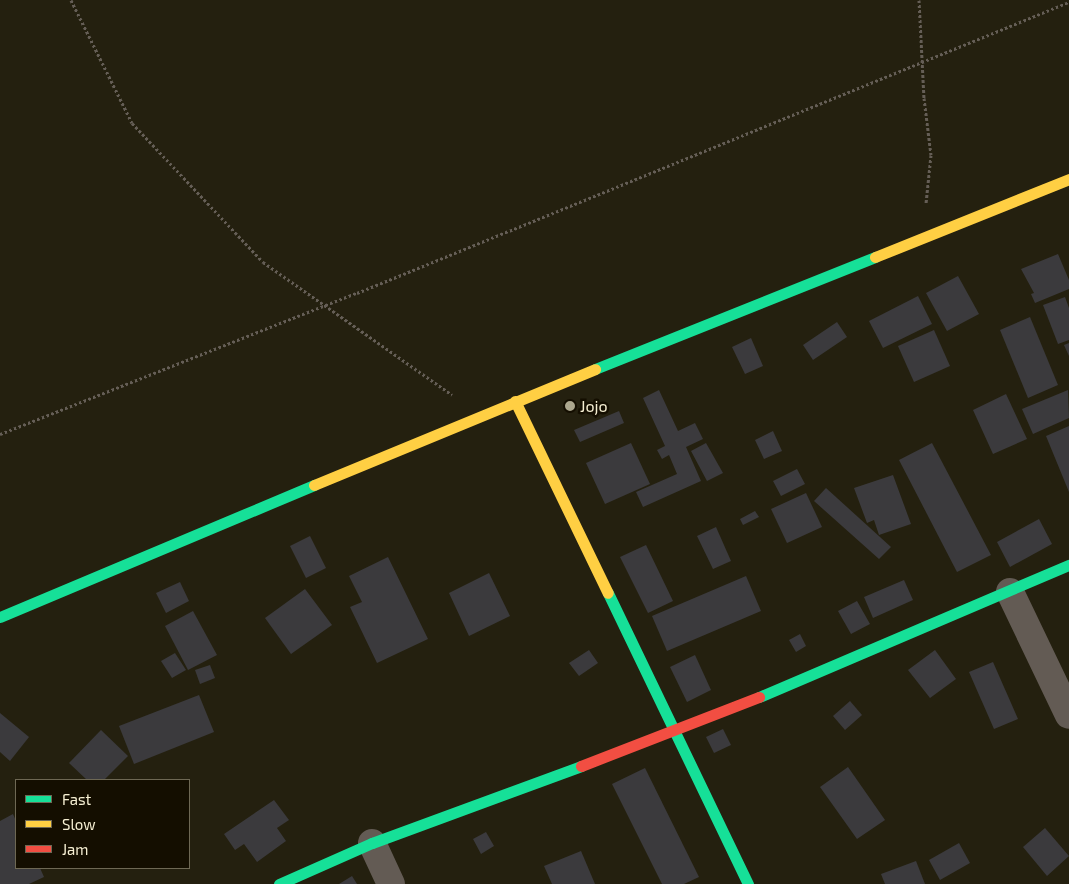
<!DOCTYPE html>
<html>
<head>
<meta charset="utf-8">
<style>
  body { margin:0 }
  #map { position:relative; width:1069px; height:884px; overflow:hidden; background:#24200f; font-family:"Exo 2",sans-serif }
  div>[style] { position:absolute }
  .building>* { inset:0; background:#3b3a3d }
  .path>* { height:3px; margin-top:-1.5px; transform-origin:0; background:repeating-linear-gradient(90deg,#655e56 0 2.5px,transparent 0 5px) }
  .street>* { height:28px; margin:-14px; padding:0 14px; transform-origin:14px; border-radius:14px; background:#635b54 }
  .fast>* { height:11px; margin:-5.5px; padding:0 5.5px; transform-origin:5.5px; border-radius:5.5px; background:#16e098 }
  .slow>* { height:11px; margin:-5.5px; padding:0 5.5px; transform-origin:5.5px; border-radius:5.5px; background:#ffcf43 }
  .jam>* { height:11px; margin:-5.5px; padding:0 5.5px; transform-origin:5.5px; border-radius:5.5px; background:#f24e42 }
  .dots>* { width:14px; height:14px; translate:-50% -50%; box-sizing:border-box; border:2px solid #140e00; border-radius:50% }
  span { translate:-50% -50%; white-space:nowrap; text-align:center; line-height:1.15; -webkit-text-stroke:5px #140e00; paint-order:stroke }
  .poi-label { font-size:16px; color:#f6efd2 }
  .left { translate:0 -50%; text-align:left }
  .legend { position:absolute; left:15px; top:779px; width:175px; height:90px; box-sizing:border-box; background:#140e00; border:1px solid #6e6854; margin:0; padding:6px 9px; list-style:none; font-size:15px; color:#f6efd2 }
  .legend li { display:flex; align-items:center; gap:10px; height:25px }
  .legend b { width:25px; border:1px solid #6e6854 }
</style>
</head>
<body>
<div id="map">
  <div class="building">
    <div style="clip-path:polygon(1058px 254px,1069px 280px,1069px 289px,1035px 303px,1031px 294px,1034px 293px,1021px 269px)"></div>
    <div style="clip-path:polygon(958px 276px,979px 314px,947px 331px,926px 293px)"></div>
    <div style="clip-path:polygon(918px 296px,932px 324px,883px 348px,869px 321px)"></div>
    <div style="clip-path:polygon(1065px 297px,1069px 308px,1069px 340px,1058px 344px,1043px 305px)"></div>
    <div style="clip-path:polygon(1030px 317px,1058px 385px,1028px 398px,1000px 330px)"></div>
    <div style="clip-path:polygon(837px 322px,847px 337px,813px 360px,803px 345px)"></div>
    <div style="clip-path:polygon(934px 330px,950px 366px,914px 382px,898px 346px)"></div>
    <div style="clip-path:polygon(751px 338px,763px 366px,745px 374px,732px 347px)"></div>
    <div style="clip-path:polygon(1069px 343px,1069px 356px,1064px 345px)"></div>
    <div style="clip-path:polygon(659px 390px,678px 431px,695px 423px,703px 439px,686px 447px,701px 481px,643px 507px,636px 492px,677px 474px,669px 455px,662px 459px,657px 450px,665px 446px,643px 398px)"></div>
    <div style="clip-path:polygon(1068px 390px,1069px 418px,1033px 434px,1022px 409px)"></div>
    <div style="clip-path:polygon(1006px 394px,1027px 439px,993px 454px,973px 410px)"></div>
    <div style="clip-path:polygon(619px 411px,624px 423px,580px 442px,574px 430px)"></div>
    <div style="clip-path:polygon(1069px 426px,1069px 492px,1046px 436px)"></div>
    <div style="clip-path:polygon(773px 431px,782px 451px,764px 459px,755px 440px)"></div>
    <div style="clip-path:polygon(631px 443px,650px 484px,605px 504px,586px 463px)"></div>
    <div style="clip-path:polygon(706px 443px,723px 473px,707px 481px,691px 451px)"></div>
    <div style="clip-path:polygon(932px 443px,991px 555px,957px 572px,899px 460px)"></div>
    <div style="clip-path:polygon(797px 469px,805px 484px,781px 496px,773px 481px)"></div>
    <div style="clip-path:polygon(893px 475px,911px 524px,879px 535px,874px 520px,867px 523px,854px 488px)"></div>
    <div style="clip-path:polygon(826px 488px,891px 547px,879px 559px,814px 501px)"></div>
    <div style="clip-path:polygon(806px 493px,822px 527px,787px 543px,771px 509px)"></div>
    <div style="clip-path:polygon(755px 511px,759px 517px,743px 525px,740px 519px)"></div>
    <div style="clip-path:polygon(1039px 519px,1052px 544px,1010px 567px,997px 542px)"></div>
    <div style="clip-path:polygon(716px 527px,731px 561px,713px 569px,697px 536px)"></div>
    <div style="clip-path:polygon(310px 536px,326px 568px,306px 578px,290px 546px)"></div>
    <div style="clip-path:polygon(646px 545px,673px 601px,648px 613px,620px 557px)"></div>
    <div style="clip-path:polygon(388px 557px,428px 639px,377px 663px,350px 607px,362px 602px,349px 576px)"></div>
    <div style="clip-path:polygon(489px 573px,510px 616px,469px 636px,449px 593px)"></div>
    <div style="clip-path:polygon(746px 576px,761px 611px,667px 651px,652px 616px)"></div>
    <div style="clip-path:polygon(904px 580px,913px 600px,873px 618px,864px 597px)"></div>
    <div style="clip-path:polygon(180px 582px,189px 601px,166px 613px,156px 593px)"></div>
    <div style="clip-path:polygon(305px 589px,332px 625px,291px 654px,265px 618px)"></div>
    <div style="clip-path:polygon(857px 601px,870px 624px,851px 634px,838px 611px)"></div>
    <div style="clip-path:polygon(193px 611px,217px 655px,188px 670px,165px 626px)"></div>
    <div style="clip-path:polygon(800px 634px,806px 646px,796px 652px,789px 640px)"></div>
    <div style="clip-path:polygon(589px 650px,598px 663px,579px 676px,569px 663px)"></div>
    <div style="clip-path:polygon(935px 650px,956px 679px,930px 698px,908px 670px)"></div>
    <div style="clip-path:polygon(175px 653px,186px 670px,172px 678px,161px 661px)"></div>
    <div style="clip-path:polygon(695px 655px,711px 690px,687px 702px,670px 667px)"></div>
    <div style="clip-path:polygon(993px 662px,1018px 719px,994px 729px,969px 672px)"></div>
    <div style="clip-path:polygon(210px 665px,215px 678px,200px 684px,195px 670px)"></div>
    <div style="clip-path:polygon(199px 695px,214px 732px,134px 764px,119px 726px)"></div>
    <div style="clip-path:polygon(850px 701px,862px 715px,845px 730px,833px 716px)"></div>
    <div style="clip-path:polygon(0 713px,29px 737px,10px 761px,0 752px)"></div>
    <div style="clip-path:polygon(723px 729px,731px 745px,714px 753px,706px 737px)"></div>
    <div style="clip-path:polygon(101px 730px,128px 756px,104px 780px,87px 780px,69px 763px)"></div>
    <div style="clip-path:polygon(848px 767px,885px 820px,857px 839px,820px 787px)"></div>
    <div style="clip-path:polygon(645px 768px,699px 877px,684px 884px,662px 884px,612px 784px)"></div>
    <div style="clip-path:polygon(274px 800px,289px 820px,277px 828px,286px 841px,257px 862px,244px 844px,235px 850px,224px 834px)"></div>
    <div style="clip-path:polygon(13px 814px,16px 821px,16px 868px,40px 868px,44px 877px,29px 884px,0 884px,0 821px)"></div>
    <div style="clip-path:polygon(1045px 828px,1069px 856px,1047px 876px,1023px 847px)"></div>
    <div style="clip-path:polygon(486px 832px,494px 846px,481px 854px,473px 839px)"></div>
    <div style="clip-path:polygon(959px 843px,970px 863px,940px 880px,929px 860px)"></div>
    <div style="clip-path:polygon(581px 851px,595px 884px,552px 884px,544px 866px)"></div>
    <div style="clip-path:polygon(916px 861px,925px 884px,885px 884px,881px 874px)"></div>
    <div style="clip-path:polygon(352px 876px,357px 884px,339px 884px)"></div>
  </div>
  <div class="path">
    <div style="left:71px;top:0;width:137px;rotate:63.6deg"></div>
    <div style="left:132px;top:123px;width:191px;rotate:46.7deg"></div>
    <div style="left:263px;top:262px;width:231px;rotate:35.1deg"></div>
    <div style="left:919px;top:0;width:98px;rotate:87.1deg"></div>
    <div style="left:924px;top:98px;width:57px;rotate:83deg"></div>
    <div style="left:931px;top:155px;width:48px;rotate:95.9deg"></div>
    <div style="left:0;top:434px;width:384px;rotate:-21.6deg"></div>
    <div style="left:357px;top:293px;width:769px;rotate:-22.23deg"></div>
  </div>
  <div class="street">
    <div style="left:1010px;top:592px;width:136px;rotate:64.4deg"></div>
    <div style="left:372px;top:843px;width:45px;rotate:65.1deg"></div>
  </div>
  <div class="fast">
    <div style="left:595px;top:369px;width:302px;rotate:-21.8deg"></div>
    <div style="left:608px;top:593px;width:323px;rotate:64.3deg"></div>
    <div style="left:0;top:617px;width:341px;rotate:-22.8deg"></div>
    <div style="left:759px;top:697px;width:337px;rotate:-23.1deg"></div>
    <div style="left:279px;top:884px;width:102px;rotate:-23.8deg"></div>
    <div style="left:372px;top:843px;width:223px;rotate:-20.2deg"></div>
  </div>
  <div class="slow">
    <div style="left:875px;top:257px;width:209px;rotate:-21.9deg"></div>
    <div style="left:515px;top:401px;width:213px;rotate:64.2deg"></div>
    <div style="left:314px;top:485px;width:304px;rotate:-22.4deg"></div>
  </div>
  <div class="jam">
    <div style="left:581px;top:766px;width:191px;rotate:-21.2deg"></div>
  </div>
  <div class="dots">
    <div style="left:570px;top:406px;background:#aca78e"></div>
  </div>
  <div class="poi-label">
    <span class="left" style="left:580px;top:406px">Jojo</span>
  </div>
  <ul class="legend">
  <li><b style="height:6px;background:#16e098"></b>Fast</li>
  <li><b style="height:6px;background:#ffcf43"></b>Slow</li>
  <li><b style="height:6px;background:#f24e42"></b>Jam</li>
  </ul>
</div>
</body>
</html>
